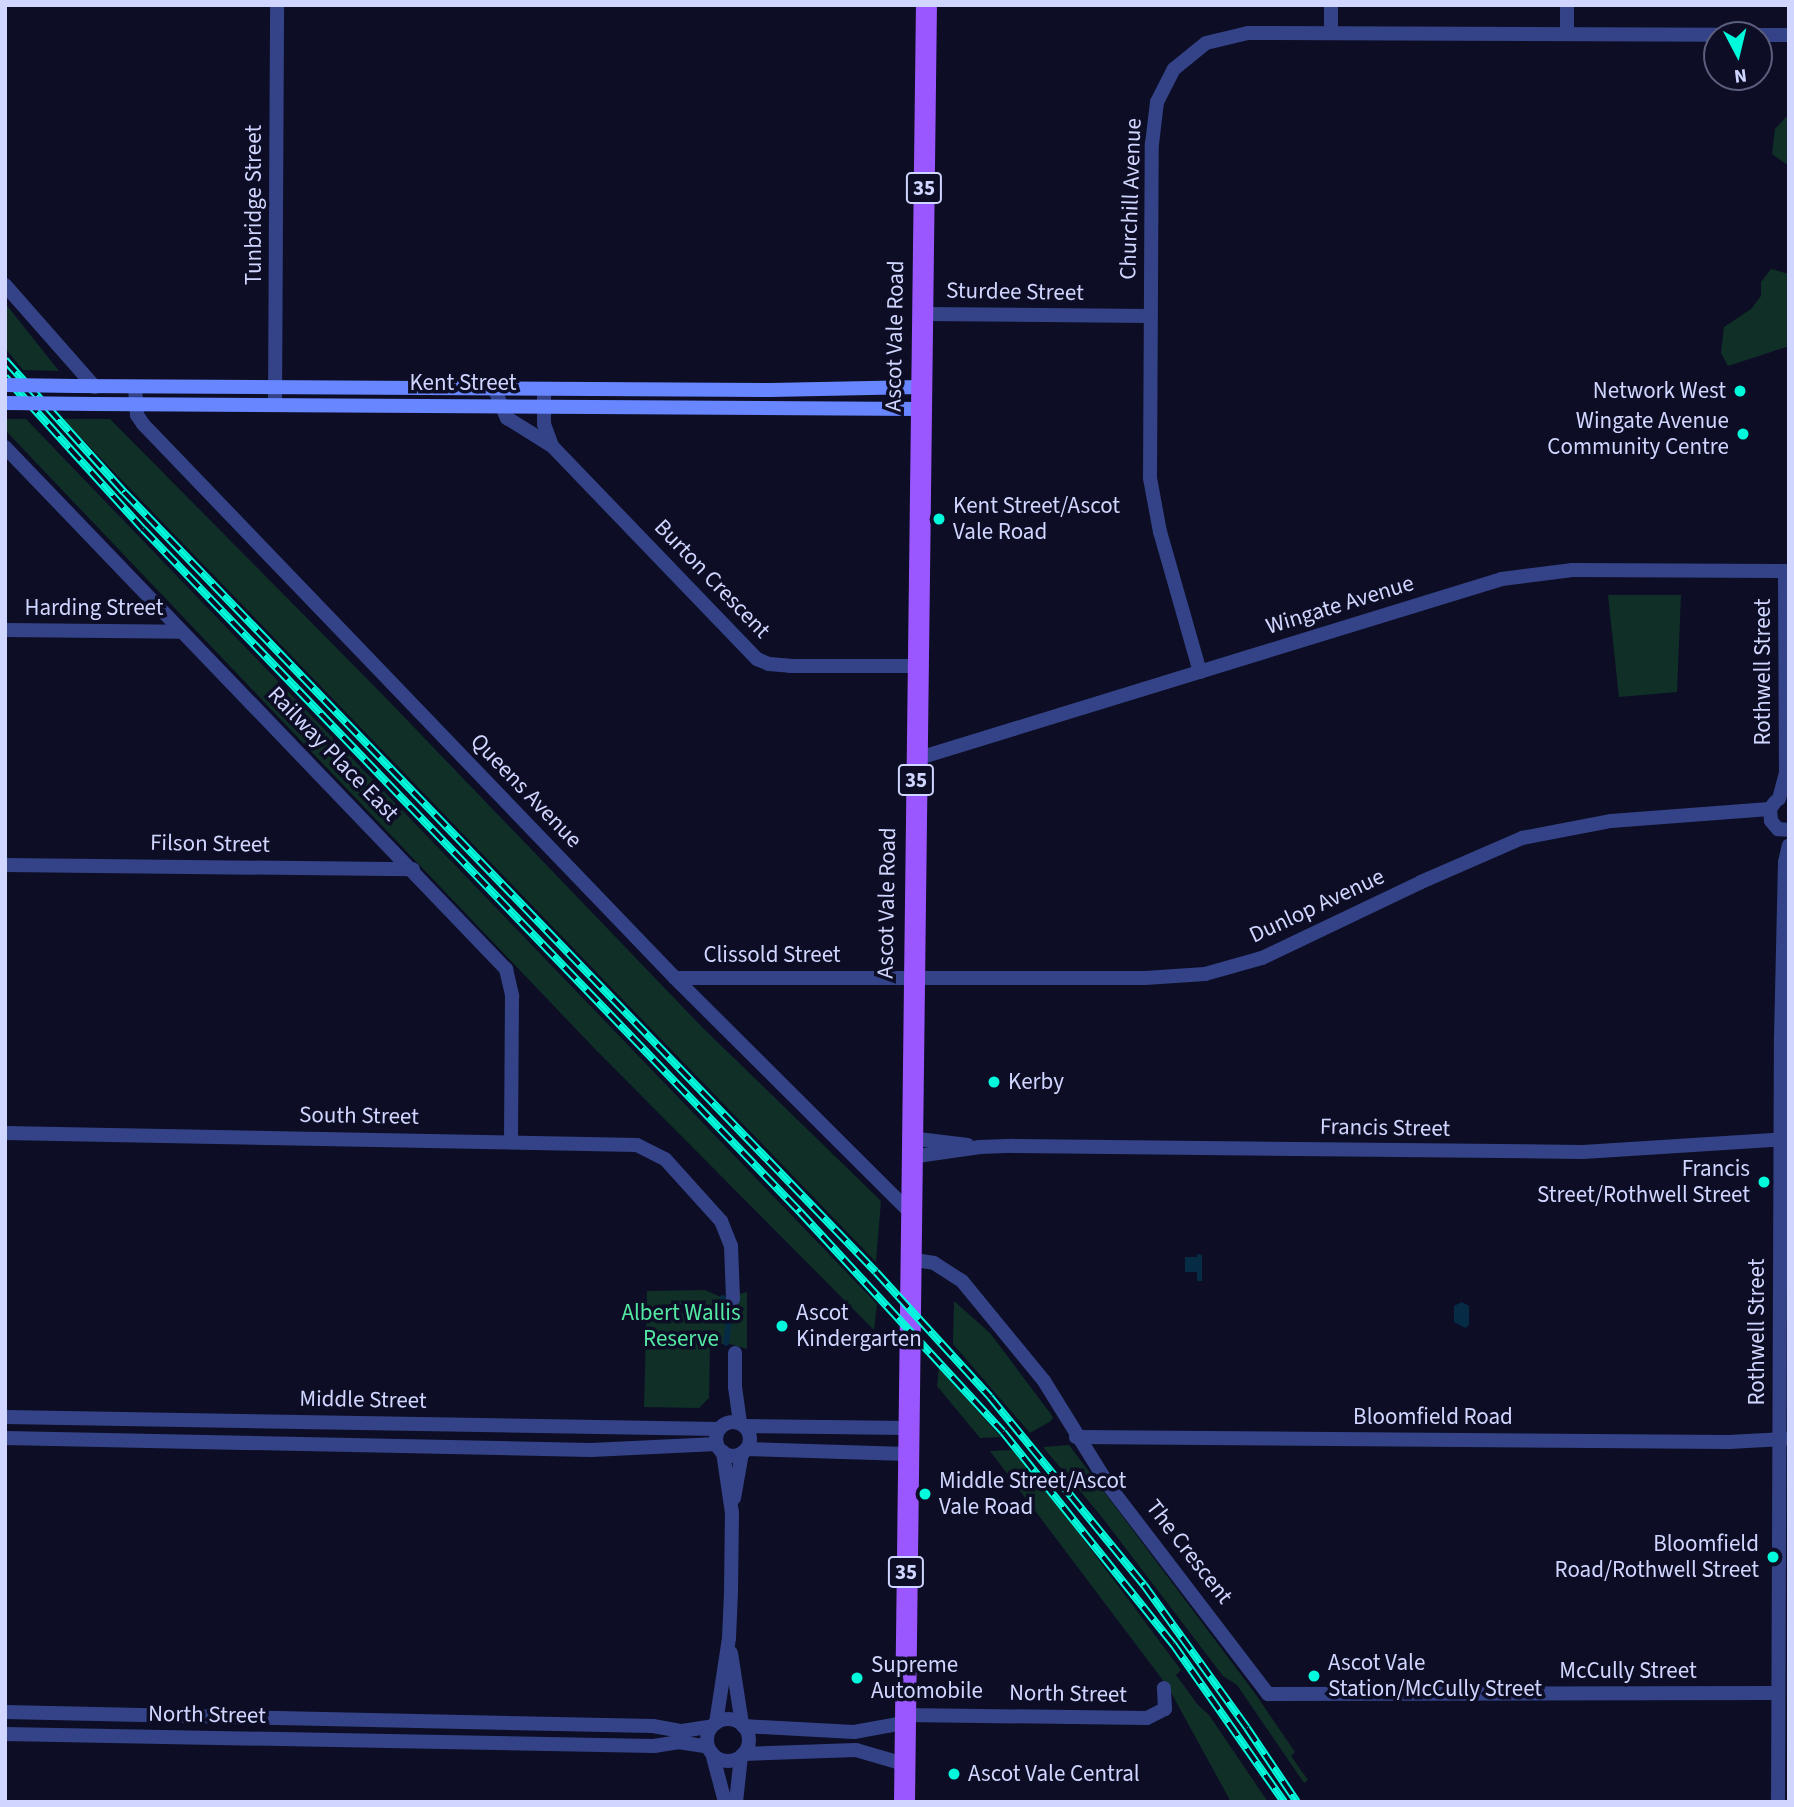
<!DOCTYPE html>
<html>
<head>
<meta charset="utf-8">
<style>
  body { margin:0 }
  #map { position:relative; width:1794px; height:1807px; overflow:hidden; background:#0d0e25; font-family:"Source Sans 3",sans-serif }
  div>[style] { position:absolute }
  .green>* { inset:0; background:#0f2f27 }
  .water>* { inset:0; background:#062b45 }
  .stream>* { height:6px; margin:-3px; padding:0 3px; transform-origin:3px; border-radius:3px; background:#062b45 }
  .street>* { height:14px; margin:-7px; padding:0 7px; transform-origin:7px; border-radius:7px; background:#344388 }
  .street>.ring { margin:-7px; padding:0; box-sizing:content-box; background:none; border:14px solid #344388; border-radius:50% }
  .secondary>* { height:14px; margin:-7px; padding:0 7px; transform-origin:7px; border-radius:7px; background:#6786ff }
  .primary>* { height:21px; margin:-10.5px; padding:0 10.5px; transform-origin:10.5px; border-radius:10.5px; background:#9b57ff }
  .rail>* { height:8px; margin-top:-4px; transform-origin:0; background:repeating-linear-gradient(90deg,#0d0e25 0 16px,#00fbdc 0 32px); box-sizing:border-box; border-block:2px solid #00fbdc }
  .secondary-bridge>* { height:14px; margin:-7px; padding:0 7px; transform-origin:7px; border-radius:7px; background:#6786ff }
  .dots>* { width:19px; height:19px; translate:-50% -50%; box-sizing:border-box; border:4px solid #0d0e25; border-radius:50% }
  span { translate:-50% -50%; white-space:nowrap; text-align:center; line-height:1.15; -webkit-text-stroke:7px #0d0e25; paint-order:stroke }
  .shield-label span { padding:2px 5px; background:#0d0e25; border:2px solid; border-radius:5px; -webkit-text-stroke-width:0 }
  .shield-label { font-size:21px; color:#d0d6ff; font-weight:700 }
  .street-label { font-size:23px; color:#d0d6ff }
  .poi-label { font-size:23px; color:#d0d6ff }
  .right { translate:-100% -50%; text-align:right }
  .left { translate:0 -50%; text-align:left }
  .park-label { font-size:23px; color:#53e9a2 }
  .frame { position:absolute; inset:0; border:7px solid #d0d6ff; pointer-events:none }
  .north { position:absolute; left:1703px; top:21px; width:70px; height:70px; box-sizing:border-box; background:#0d0e25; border:2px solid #5b5e7c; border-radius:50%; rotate:173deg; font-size:19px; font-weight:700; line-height:28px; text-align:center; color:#d0d6ff }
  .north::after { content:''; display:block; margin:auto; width:24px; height:32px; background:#00fbdc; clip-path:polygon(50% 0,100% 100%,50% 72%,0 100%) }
</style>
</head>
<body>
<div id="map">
  <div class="green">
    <div style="clip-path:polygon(1786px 117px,1789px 117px,1789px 166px,1772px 154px,1775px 129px)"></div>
    <div style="clip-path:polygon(1771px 269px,1789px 274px,1789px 346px,1728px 366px,1721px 353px,1724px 327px,1751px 309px,1761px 296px,1761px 282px)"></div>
    <div style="clip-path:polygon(5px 303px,59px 371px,23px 370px,5px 348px)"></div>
    <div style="clip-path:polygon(5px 419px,26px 419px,877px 1304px,874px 1330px,594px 1048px,345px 787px,5px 430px)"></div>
    <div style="clip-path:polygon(63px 419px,110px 419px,383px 695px,702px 1027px,881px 1201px,876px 1262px)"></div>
    <div style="clip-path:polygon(1608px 595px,1681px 595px,1677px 692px,1619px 697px)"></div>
    <div style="clip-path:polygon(705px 1290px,723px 1298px,747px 1292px,747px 1349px,726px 1343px,710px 1346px,709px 1398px,699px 1408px,644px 1407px,647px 1291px)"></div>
    <div style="clip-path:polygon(954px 1301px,990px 1333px,1053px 1417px,1051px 1421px,1030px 1433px,953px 1344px)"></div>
    <div style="clip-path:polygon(939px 1368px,997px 1433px,1001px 1437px,980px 1438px,937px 1386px)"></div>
    <div style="clip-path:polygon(1069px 1445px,1254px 1692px,1295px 1752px,1291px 1756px,1308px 1780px,1304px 1783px,1237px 1685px,1223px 1676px,1101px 1516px,1043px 1447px)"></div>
    <div style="clip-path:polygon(1012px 1450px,1039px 1480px,1181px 1670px,1176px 1675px,1198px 1705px,1209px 1715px,1268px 1802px,1231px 1802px,1168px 1687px,990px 1451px)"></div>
  </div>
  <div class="water">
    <div style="clip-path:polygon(1197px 1254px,1202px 1255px,1202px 1281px,1197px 1281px,1197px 1272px,1185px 1272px,1185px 1257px,1197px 1257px)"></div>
    <div style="clip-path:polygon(1462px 1302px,1469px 1306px,1469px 1325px,1465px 1328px,1454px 1322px,1454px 1306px)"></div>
  </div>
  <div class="stream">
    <div style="left:723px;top:1298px;width:23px;rotate:75deg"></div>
    <div style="left:729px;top:1320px;width:23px;rotate:97deg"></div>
  </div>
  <div class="street">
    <div style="left:1331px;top:33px;width:28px;rotate:-90deg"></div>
    <div style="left:1567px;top:34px;width:29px;rotate:-90deg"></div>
    <div style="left:1759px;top:35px;width:30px"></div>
    <div style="left:5px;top:285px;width:136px;rotate:48.6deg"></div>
    <div style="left:922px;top:314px;width:228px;rotate:0.5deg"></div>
    <div style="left:135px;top:387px;width:28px;rotate:86deg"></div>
    <div style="left:137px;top:415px;width:11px;rotate:56deg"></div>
    <div style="left:143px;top:424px;width:768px;rotate:46.16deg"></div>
    <div style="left:675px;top:978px;width:332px;rotate:44.9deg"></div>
    <div style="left:494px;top:388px;width:33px;rotate:67deg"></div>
    <div style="left:507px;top:418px;width:53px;rotate:31.9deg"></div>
    <div style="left:552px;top:446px;width:296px;rotate:46.1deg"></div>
    <div style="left:757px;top:659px;width:13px;rotate:23deg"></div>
    <div style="left:769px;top:664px;width:21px;rotate:5deg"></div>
    <div style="left:790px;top:666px;width:127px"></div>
    <div style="left:544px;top:389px;width:35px;rotate:90deg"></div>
    <div style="left:544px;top:424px;width:23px;rotate:70deg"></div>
    <div style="left:275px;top:405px;width:400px;rotate:-89.7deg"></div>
    <div style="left:5px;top:447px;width:724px;rotate:46.18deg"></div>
    <div style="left:506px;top:969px;width:28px;rotate:77deg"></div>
    <div style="left:512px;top:996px;width:145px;rotate:90.4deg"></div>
    <div style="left:5px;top:630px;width:177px;rotate:0.6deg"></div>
    <div style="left:1200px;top:672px;width:146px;rotate:-105.9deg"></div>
    <div style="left:1160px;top:532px;width:55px;rotate:-100.5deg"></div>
    <div style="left:1150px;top:478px;width:334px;rotate:-89.7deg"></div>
    <div style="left:1152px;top:144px;width:42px;rotate:-83.2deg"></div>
    <div style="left:1157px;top:102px;width:37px;rotate:-63deg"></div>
    <div style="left:1174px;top:69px;width:41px;rotate:-39.1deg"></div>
    <div style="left:1206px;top:43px;width:43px;rotate:-13.4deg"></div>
    <div style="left:1248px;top:33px;width:470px;rotate:0.2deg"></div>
    <div style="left:916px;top:759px;width:613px;rotate:-17.08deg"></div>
    <div style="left:1502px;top:579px;width:71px;rotate:-7.3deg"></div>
    <div style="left:1572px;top:570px;width:217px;rotate:0.3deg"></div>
    <div style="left:1779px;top:799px;width:27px;rotate:-75deg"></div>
    <div style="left:1786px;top:773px;width:202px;rotate:-90.3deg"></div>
    <div style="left:1775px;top:802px;width:9px;rotate:126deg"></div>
    <div style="left:1770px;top:809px;width:12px;rotate:85deg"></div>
    <div style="left:1771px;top:821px;width:11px;rotate:49deg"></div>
    <div style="left:1778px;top:829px;width:11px;rotate:5deg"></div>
    <div style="left:5px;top:865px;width:408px;rotate:0.6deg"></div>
    <div style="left:675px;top:978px;width:470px"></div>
    <div style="left:1145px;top:978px;width:60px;rotate:-3.8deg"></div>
    <div style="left:1205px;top:974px;width:59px;rotate:-15.7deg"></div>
    <div style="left:1262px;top:958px;width:176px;rotate:-25.5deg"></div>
    <div style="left:1421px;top:882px;width:110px;rotate:-23.5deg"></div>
    <div style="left:1522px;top:838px;width:91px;rotate:-10.8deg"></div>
    <div style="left:1611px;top:821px;width:159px;rotate:-4.3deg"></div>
    <div style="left:5px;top:1133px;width:632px;rotate:1.09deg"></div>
    <div style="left:637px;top:1145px;width:31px;rotate:27deg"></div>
    <div style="left:665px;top:1159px;width:84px;rotate:47.9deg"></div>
    <div style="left:721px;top:1221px;width:27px;rotate:68deg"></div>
    <div style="left:731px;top:1246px;width:53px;rotate:87.8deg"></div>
    <div style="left:910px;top:1138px;width:58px;rotate:6.9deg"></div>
    <div style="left:910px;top:1157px;width:71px;rotate:-8.1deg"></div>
    <div style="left:980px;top:1147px;width:33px;rotate:-2deg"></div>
    <div style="left:1013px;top:1146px;width:570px;rotate:0.6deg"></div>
    <div style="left:1583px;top:1152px;width:204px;rotate:-3.6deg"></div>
    <div style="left:909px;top:1259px;width:25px;rotate:9deg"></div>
    <div style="left:934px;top:1263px;width:33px;rotate:33deg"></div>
    <div style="left:962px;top:1281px;width:129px;rotate:50.6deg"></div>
    <div style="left:1044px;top:1381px;width:123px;rotate:58.2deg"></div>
    <div style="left:1109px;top:1486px;width:262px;rotate:52.6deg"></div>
    <div style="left:1268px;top:1694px;width:510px;rotate:-0.11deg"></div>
    <div style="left:735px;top:1353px;width:34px;rotate:90deg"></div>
    <div style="left:735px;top:1387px;width:37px;rotate:82deg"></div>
    <div style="left:5px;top:1417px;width:714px;rotate:0.96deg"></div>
    <div class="ring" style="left:716px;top:1422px;width:20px;height:20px"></div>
    <div style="left:744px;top:1426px;width:164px;rotate:0.7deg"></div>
    <div style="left:1076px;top:1437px;width:653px;rotate:0.44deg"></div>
    <div style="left:1729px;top:1442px;width:56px;rotate:-3.1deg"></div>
    <div style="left:5px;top:1438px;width:586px;rotate:1.17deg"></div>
    <div style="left:591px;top:1450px;width:126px;rotate:-2.7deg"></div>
    <div style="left:746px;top:1449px;width:161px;rotate:1.8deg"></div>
    <div style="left:734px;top:1498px;width:46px;rotate:-79.9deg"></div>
    <div style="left:731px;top:1653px;width:72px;rotate:81.2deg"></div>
    <div style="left:5px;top:1712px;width:648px;rotate:1.24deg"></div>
    <div style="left:653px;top:1726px;width:29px;rotate:10deg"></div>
    <div style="left:682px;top:1731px;width:30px;rotate:-9deg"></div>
    <div style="left:904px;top:1715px;width:243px;rotate:0.7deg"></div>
    <div style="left:1147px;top:1718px;width:20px;rotate:-27deg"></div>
    <div style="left:1165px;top:1709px;width:21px;rotate:-93deg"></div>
    <div class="ring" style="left:707px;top:1719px;width:28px;height:28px"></div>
    <div style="left:716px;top:1723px;width:86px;rotate:-81.3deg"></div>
    <div style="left:729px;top:1638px;width:46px;rotate:-87.5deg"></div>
    <div style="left:731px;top:1592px;width:79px;rotate:-89.3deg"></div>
    <div style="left:732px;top:1513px;width:62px;rotate:-98.4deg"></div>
    <div style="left:743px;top:1726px;width:111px;rotate:3.1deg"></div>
    <div style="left:854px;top:1732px;width:51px;rotate:-10.2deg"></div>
    <div style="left:5px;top:1734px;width:649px;rotate:1.06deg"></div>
    <div style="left:654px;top:1746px;width:24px;rotate:-9deg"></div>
    <div style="left:678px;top:1742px;width:30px;rotate:9deg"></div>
    <div style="left:712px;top:1753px;width:51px;rotate:75.1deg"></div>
    <div style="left:743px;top:1754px;width:113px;rotate:-2deg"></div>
    <div style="left:856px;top:1750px;width:50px;rotate:16.3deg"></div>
    <div style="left:736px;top:1802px;width:46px;rotate:-83.8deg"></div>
    <div style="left:1778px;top:1802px;width:764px;rotate:-89.78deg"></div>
    <div style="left:1781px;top:1038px;width:176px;rotate:-88.7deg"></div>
    <div style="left:1785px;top:862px;width:17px;rotate:-77deg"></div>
  </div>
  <div class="secondary">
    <div style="left:76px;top:386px;width:694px;rotate:0.33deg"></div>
    <div style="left:770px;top:390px;width:150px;rotate:-1.1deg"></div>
    <div style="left:94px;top:404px;width:826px;rotate:0.35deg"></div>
  </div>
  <div class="primary">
    <div style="left:904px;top:1802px;width:1797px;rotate:-89.3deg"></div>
  </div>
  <div class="rail">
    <div style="left:5px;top:360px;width:178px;rotate:48deg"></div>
    <div style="left:124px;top:492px;width:1083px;rotate:46.05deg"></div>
    <div style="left:876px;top:1272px;width:169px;rotate:47.6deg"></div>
    <div style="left:990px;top:1397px;width:243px;rotate:50.7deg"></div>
    <div style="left:1144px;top:1585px;width:176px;rotate:54.2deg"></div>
    <div style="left:1247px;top:1728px;width:89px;rotate:56deg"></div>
    <div style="left:5px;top:377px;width:205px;rotate:47.8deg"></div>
    <div style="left:143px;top:529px;width:948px;rotate:46.11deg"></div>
    <div style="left:800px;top:1212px;width:299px;rotate:47.3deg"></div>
    <div style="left:1003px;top:1432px;width:272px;rotate:51.3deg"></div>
    <div style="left:1173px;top:1644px;width:193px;rotate:54.9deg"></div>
  </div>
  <div class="secondary-bridge">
    <div style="left:5px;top:385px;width:71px;rotate:0.8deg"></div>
    <div style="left:5px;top:403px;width:89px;rotate:0.6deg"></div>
  </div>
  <div class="dots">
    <div style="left:1740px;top:391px;background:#00fbdc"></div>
    <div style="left:1743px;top:434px;background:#00fbdc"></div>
    <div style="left:939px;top:519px;background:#00fbdc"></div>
    <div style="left:994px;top:1082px;background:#00fbdc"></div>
    <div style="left:1764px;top:1182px;background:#00fbdc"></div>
    <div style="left:782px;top:1326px;background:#00fbdc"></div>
    <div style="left:925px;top:1494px;background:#00fbdc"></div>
    <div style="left:1773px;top:1557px;background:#00fbdc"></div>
    <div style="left:1314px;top:1676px;background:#00fbdc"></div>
    <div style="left:857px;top:1678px;background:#00fbdc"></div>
    <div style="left:954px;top:1774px;background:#00fbdc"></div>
  </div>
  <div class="shield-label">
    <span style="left:924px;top:188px">35</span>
    <span style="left:916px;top:780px">35</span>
    <span style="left:906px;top:1572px">35</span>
  </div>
  <div class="street-label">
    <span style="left:1131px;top:199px;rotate:-88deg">Churchill Avenue</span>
    <span style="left:254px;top:205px;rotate:-90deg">Tunbridge Street</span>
    <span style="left:1015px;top:292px;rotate:1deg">Sturdee Street</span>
    <span style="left:895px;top:336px;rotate:-89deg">Ascot Vale Road</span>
    <span style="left:463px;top:383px">Kent Street</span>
    <span style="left:712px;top:579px;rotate:46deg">Burton Crescent</span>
    <span style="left:1340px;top:605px;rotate:-17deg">Wingate Avenue</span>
    <span style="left:94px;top:608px">Harding Street</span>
    <span style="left:1763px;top:672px;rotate:-90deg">Rothwell Street</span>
    <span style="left:333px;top:754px;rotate:46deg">Railway Place East</span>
    <span style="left:526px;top:791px;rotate:46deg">Queens Avenue</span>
    <span style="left:210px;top:844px;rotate:1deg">Filson Street</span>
    <span style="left:887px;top:903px;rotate:-89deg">Ascot Vale Road</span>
    <span style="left:1317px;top:906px;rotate:-25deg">Dunlop Avenue</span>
    <span style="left:772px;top:955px">Clissold Street</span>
    <span style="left:359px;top:1116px;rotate:1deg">South Street</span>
    <span style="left:1385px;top:1128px;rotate:1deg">Francis Street</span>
    <span style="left:1757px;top:1332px;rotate:-90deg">Rothwell Street</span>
    <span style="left:363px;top:1400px;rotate:1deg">Middle Street</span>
    <span style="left:1433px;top:1417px">Bloomfield Road</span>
    <span style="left:1189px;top:1552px;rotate:52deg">The Crescent</span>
    <span style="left:1628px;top:1671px">McCully Street</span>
    <span style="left:1068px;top:1694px;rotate:1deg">North Street</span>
    <span style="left:207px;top:1715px;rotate:1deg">North Street</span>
  </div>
  <div class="poi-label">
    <span class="right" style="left:1726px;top:391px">Network West</span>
    <span class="right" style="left:1729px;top:434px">Wingate Avenue<br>Community Centre</span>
    <span class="left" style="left:953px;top:519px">Kent Street/Ascot<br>Vale Road</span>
    <span class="left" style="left:1008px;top:1082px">Kerby</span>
    <span class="right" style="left:1750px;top:1182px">Francis<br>Street/Rothwell Street</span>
    <span class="left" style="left:796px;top:1326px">Ascot<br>Kindergarten</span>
    <span class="left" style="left:939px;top:1494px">Middle Street/Ascot<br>Vale Road</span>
    <span class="right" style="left:1759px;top:1557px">Bloomfield<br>Road/Rothwell Street</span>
    <span class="left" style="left:1328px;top:1676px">Ascot Vale<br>Station/McCully Street</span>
    <span class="left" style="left:871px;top:1678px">Supreme<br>Automobile</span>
    <span class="left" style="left:968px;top:1774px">Ascot Vale Central</span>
  </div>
  <div class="park-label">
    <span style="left:681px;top:1326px">Albert Wallis<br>Reserve</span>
  </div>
  <div class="frame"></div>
  <div class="north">N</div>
</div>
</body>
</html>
